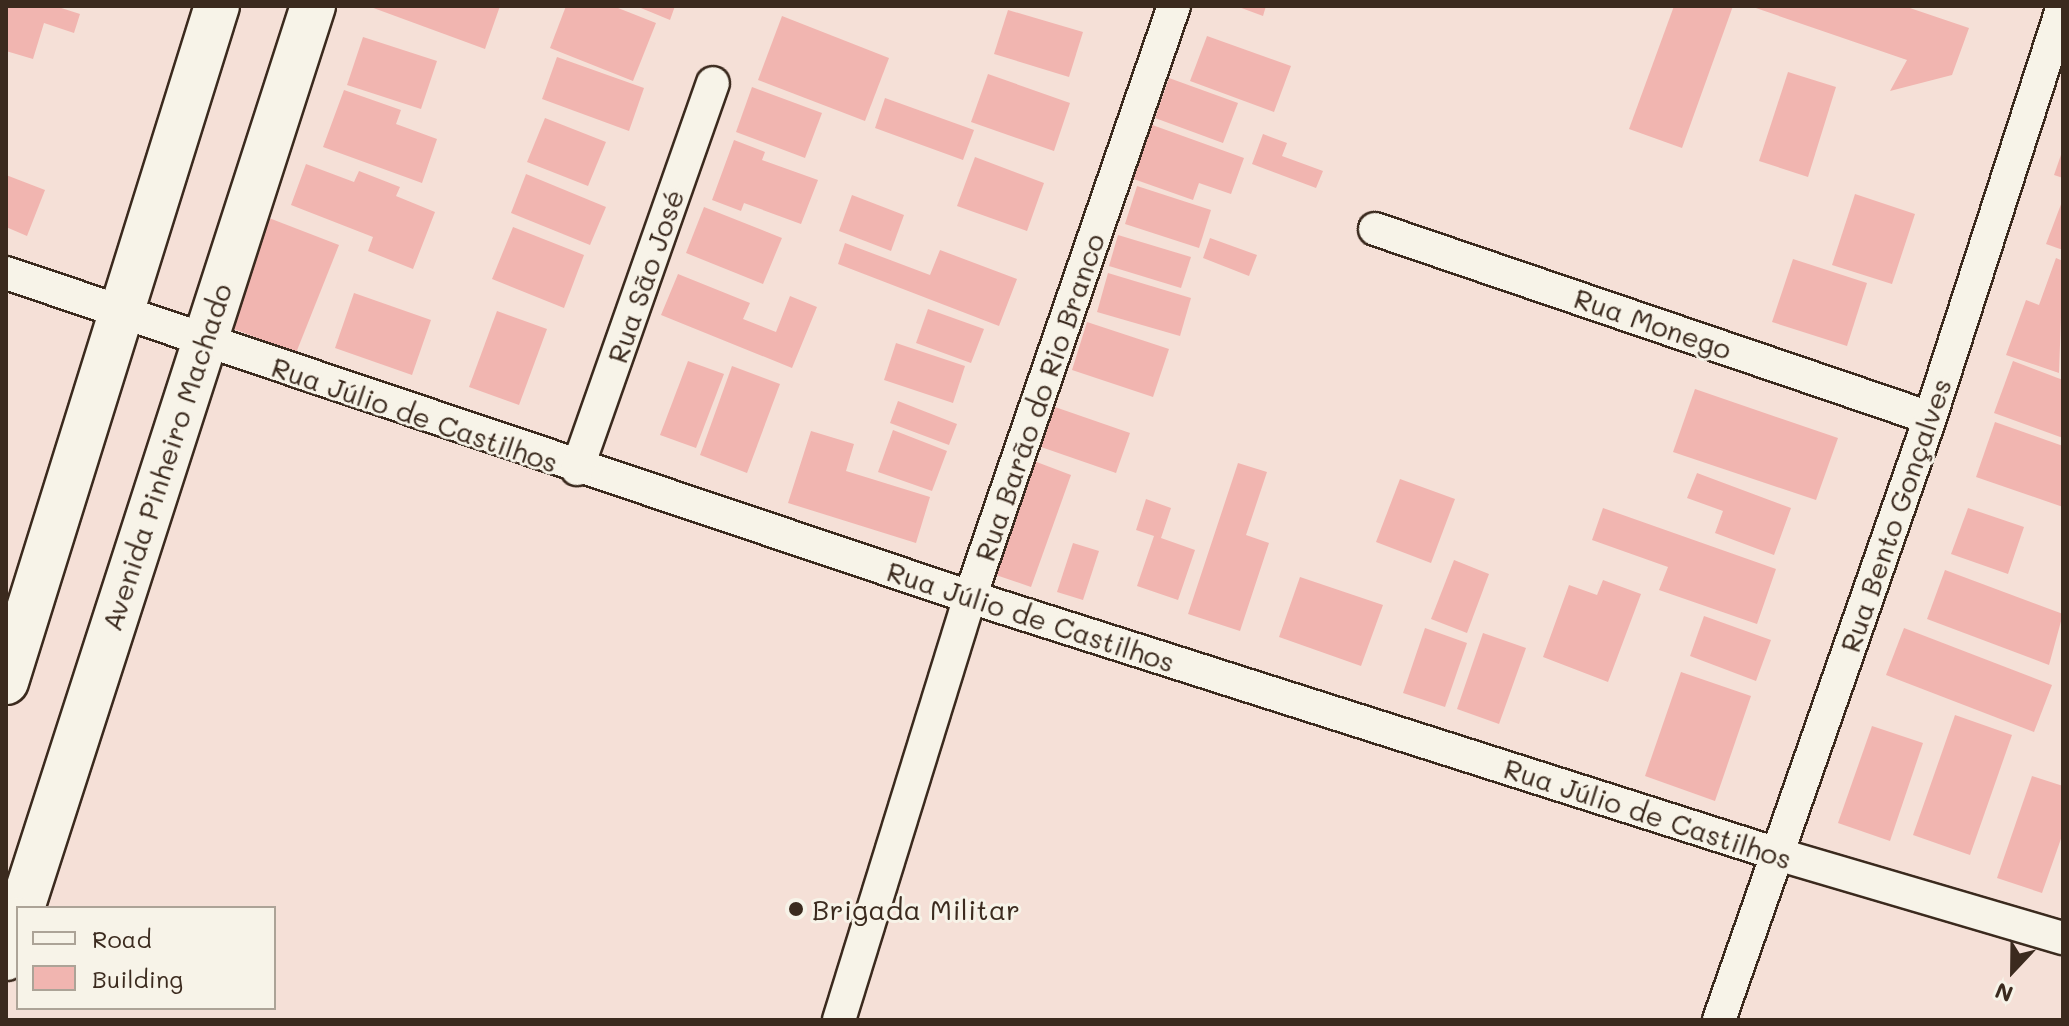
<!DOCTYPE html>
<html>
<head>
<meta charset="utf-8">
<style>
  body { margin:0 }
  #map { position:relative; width:2069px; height:1026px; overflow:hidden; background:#f5e0d7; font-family:Mali,sans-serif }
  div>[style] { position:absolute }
  .building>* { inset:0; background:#f1b5b0 }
  .roads { filter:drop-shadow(2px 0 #3b2a1e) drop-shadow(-2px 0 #3b2a1e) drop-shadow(0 2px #3b2a1e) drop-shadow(0 -2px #3b2a1e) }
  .street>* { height:32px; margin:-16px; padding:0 16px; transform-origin:16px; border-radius:16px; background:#f7f3e8 }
  .secondary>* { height:44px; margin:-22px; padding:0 22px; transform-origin:22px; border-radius:22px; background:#f7f3e8 }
  .dots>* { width:22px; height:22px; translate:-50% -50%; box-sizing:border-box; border:4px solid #f7f3e8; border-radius:50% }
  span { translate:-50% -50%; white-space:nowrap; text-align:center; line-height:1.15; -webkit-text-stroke:6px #f7f3e8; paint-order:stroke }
  .street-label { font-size:28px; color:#3b2a1e }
  .poi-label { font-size:28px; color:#3b2a1e }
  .left { translate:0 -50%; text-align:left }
  .frame { position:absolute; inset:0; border:8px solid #3b2a1e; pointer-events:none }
  .legend { position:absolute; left:16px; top:906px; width:260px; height:104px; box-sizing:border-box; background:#f7f3e8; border:2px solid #aca397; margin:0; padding:10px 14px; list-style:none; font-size:24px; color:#3b2a1e }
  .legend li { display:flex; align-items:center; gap:16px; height:40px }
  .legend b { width:40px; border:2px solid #aca397 }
  .north { position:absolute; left:1973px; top:930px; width:80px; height:80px; -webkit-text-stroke:6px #f7f3e8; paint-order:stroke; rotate:202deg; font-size:22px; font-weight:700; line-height:32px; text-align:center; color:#3b2a1e }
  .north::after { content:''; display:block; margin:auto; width:28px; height:36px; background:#3b2a1e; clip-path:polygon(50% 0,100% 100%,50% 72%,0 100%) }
</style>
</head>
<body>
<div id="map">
  <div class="building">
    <div style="clip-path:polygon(6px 6px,55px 6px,80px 14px,74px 33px,44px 23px,33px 59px,6px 51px)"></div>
    <div style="clip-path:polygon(368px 6px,500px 6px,485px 49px)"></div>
    <div style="clip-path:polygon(566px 6px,613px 6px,656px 23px,633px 81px,550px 48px)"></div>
    <div style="clip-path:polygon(636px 6px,675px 6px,670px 20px)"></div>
    <div style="clip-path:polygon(1236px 6px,1266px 6px,1263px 16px)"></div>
    <div style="clip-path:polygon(1674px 6px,1733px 6px,1682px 148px,1629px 129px)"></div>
    <div style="clip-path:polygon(1750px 6px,1904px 6px,1969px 28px,1952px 75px,1890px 91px,1907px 60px)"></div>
    <div style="clip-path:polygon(1008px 10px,1083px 32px,1069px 77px,994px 54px)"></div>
    <div style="clip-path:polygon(782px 16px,889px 58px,865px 121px,758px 80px)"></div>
    <div style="clip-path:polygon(1207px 36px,1291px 66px,1274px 112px,1190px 81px)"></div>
    <div style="clip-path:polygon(363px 37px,437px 61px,421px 109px,347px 85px)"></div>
    <div style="clip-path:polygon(557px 57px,644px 88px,629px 131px,542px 99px)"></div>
    <div style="clip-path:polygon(1788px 72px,1836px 87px,1808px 177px,1759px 161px)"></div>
    <div style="clip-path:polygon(988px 74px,1070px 103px,1054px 151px,971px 122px)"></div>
    <div style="clip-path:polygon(1169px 78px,1238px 103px,1223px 143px,1155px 118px)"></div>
    <div style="clip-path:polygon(752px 87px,822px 113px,805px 158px,736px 132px)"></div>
    <div style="clip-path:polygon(344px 90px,401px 110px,396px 124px,437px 139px,422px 183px,323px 147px)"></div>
    <div style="clip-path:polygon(885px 98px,974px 130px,963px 160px,875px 128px)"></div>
    <div style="clip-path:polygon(545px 118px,606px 142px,588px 186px,527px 162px)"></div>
    <div style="clip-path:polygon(1144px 122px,1244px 158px,1231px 194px,1199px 183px,1193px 200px,1125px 176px)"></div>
    <div style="clip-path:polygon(1263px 134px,1287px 143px,1282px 156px,1323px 171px,1316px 188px,1252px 164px)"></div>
    <div style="clip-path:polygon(734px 140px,765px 152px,762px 160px,818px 180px,801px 224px,744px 203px,741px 211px,712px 200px)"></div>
    <div style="clip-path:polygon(2063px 149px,2063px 178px,2054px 175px)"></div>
    <div style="clip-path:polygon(975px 157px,1044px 183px,1027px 231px,957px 206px)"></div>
    <div style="clip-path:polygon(306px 164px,354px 182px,359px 171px,400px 187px,396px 196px,435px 212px,413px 269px,368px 251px,373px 237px,291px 205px)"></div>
    <div style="clip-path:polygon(526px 174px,606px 207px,590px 245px,511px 213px)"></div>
    <div style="clip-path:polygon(6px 175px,45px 190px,27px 236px,6px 227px)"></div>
    <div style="clip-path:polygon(1137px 186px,1211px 210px,1199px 248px,1125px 224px)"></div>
    <div style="clip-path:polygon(1855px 194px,1915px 214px,1892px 284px,1832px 265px)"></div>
    <div style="clip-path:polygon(852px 195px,904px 215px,891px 251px,839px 231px)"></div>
    <div style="clip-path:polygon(2063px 199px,2063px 250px,2046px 244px)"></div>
    <div style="clip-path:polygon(704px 207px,782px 238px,763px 284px,686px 253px)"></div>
    <div style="clip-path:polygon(269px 218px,339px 245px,296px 353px,226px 326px)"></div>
    <div style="clip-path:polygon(513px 227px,584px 255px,564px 308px,492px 279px)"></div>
    <div style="clip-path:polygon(1118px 235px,1191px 257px,1181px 288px,1109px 266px)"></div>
    <div style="clip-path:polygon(1210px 238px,1257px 255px,1249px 276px,1203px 258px)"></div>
    <div style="clip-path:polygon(845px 243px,930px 275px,940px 250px,1017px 279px,999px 326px,838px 264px)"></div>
    <div style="clip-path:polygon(2056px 258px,2063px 261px,2059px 373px,2006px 355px,2026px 300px,2039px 305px)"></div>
    <div style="clip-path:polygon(1793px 259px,1867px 283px,1847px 346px,1772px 322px)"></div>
    <div style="clip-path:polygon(1108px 273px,1191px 298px,1180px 336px,1097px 312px)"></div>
    <div style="clip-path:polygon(678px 274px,750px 303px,743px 319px,776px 332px,790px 296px,817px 307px,792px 368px,661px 315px)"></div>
    <div style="clip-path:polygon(354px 293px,431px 320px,412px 375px,335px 348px)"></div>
    <div style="clip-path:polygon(928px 309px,984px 329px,971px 363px,916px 343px)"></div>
    <div style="clip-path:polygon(497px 311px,547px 329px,519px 405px,469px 387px)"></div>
    <div style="clip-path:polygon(1087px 322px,1169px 349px,1153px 397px,1072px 370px)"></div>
    <div style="clip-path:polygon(896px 343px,965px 366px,953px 403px,884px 380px)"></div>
    <div style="clip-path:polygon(688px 361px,724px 374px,696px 448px,660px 435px)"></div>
    <div style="clip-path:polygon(2013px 361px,2063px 380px,2063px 438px,1994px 413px)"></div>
    <div style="clip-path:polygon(732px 366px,780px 384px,747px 473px,700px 455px)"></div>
    <div style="clip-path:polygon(1695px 389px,1838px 438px,1816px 500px,1673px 452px)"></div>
    <div style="clip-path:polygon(898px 401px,957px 424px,949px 445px,890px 423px)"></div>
    <div style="clip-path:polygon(1055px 407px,1130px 433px,1116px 473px,1041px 447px)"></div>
    <div style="clip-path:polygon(1995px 422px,2063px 446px,2063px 507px,1976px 477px)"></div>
    <div style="clip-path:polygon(893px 430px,947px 451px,932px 491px,878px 472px)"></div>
    <div style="clip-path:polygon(811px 431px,854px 444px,846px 471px,930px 497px,916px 543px,788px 503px)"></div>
    <div style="clip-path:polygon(1034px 461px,1071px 475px,1031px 587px,993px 574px)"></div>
    <div style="clip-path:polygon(1238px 463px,1267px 472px,1246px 535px,1269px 543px,1240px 631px,1188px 614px)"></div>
    <div style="clip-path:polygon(1697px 473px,1791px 508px,1774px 555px,1715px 533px,1723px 511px,1687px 498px)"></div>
    <div style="clip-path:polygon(1400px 479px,1455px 499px,1431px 563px,1376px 542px)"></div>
    <div style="clip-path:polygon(1146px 499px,1171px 508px,1161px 538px,1195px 550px,1178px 600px,1137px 586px,1154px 536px,1136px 530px)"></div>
    <div style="clip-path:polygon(1603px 508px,1776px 569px,1757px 624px,1659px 590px,1668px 567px,1592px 540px)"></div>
    <div style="clip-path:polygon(1968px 508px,2024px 527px,2008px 574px,1951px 554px)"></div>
    <div style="clip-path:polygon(1073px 543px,1099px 551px,1083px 600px,1057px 592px)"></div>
    <div style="clip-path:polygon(1454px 560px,1489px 574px,1467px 633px,1431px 619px)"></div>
    <div style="clip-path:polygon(1945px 570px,2063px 614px,2049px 665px,1927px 619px)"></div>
    <div style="clip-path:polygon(1300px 577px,1383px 605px,1361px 666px,1279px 637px)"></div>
    <div style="clip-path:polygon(1603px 580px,1641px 594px,1608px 682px,1543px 657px,1569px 585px,1597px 595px)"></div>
    <div style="clip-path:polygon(1704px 616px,1771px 640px,1756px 681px,1690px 656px)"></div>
    <div style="clip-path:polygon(1425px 628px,1467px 643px,1445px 707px,1403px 693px)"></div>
    <div style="clip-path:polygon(1904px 628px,2052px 685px,2034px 732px,1886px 675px)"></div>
    <div style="clip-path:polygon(1483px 633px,1526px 648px,1499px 724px,1457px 709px)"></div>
    <div style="clip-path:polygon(1681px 672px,1751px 696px,1715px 801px,1645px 776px)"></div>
    <div style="clip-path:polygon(1955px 715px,2012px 735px,1970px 855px,1913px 835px)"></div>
    <div style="clip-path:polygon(1872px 726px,1923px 743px,1890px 841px,1838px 823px)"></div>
    <div style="clip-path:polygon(2032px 776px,2063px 786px,2063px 833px,2042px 893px,1997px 878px)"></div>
  </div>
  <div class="roads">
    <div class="street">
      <div style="left:1375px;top:229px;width:586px;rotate:18.81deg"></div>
      <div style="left:6px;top:273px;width:1017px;rotate:18.58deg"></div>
      <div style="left:970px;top:597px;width:847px;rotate:17.66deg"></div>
      <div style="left:1777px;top:854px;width:298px;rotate:16.4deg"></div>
      <div style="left:577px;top:469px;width:409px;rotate:-70.6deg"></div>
      <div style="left:839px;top:1020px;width:443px;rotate:-72.8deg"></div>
      <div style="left:970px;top:597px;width:625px;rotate:-70.96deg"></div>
      <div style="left:1719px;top:1020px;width:638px;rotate:-70.68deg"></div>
      <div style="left:1930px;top:418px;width:432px;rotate:-72.1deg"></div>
    </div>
    <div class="secondary">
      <div style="left:6px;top:682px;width:708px;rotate:-72.67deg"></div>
      <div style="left:22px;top:908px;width:948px;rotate:-72.12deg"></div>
      <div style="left:6px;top:958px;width:40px;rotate:-72deg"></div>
    </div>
  </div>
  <div class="dots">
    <div style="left:796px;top:909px;background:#3b2a1e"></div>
  </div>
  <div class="street-label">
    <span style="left:645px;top:276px;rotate:-71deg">Rua São José</span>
    <span style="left:1653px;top:323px;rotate:19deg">Rua Monego</span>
    <span style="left:1039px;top:397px;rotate:-71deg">Rua Barão do Rio Branco</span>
    <span style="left:415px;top:414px;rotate:19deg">Rua Júlio de Castilhos</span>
    <span style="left:166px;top:457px;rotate:-72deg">Avenida Pinheiro Machado</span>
    <span style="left:1895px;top:515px;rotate:-71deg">Rua Bento Gonçalves</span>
    <span style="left:1031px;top:616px;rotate:18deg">Rua Júlio de Castilhos</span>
    <span style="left:1648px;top:813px;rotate:18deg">Rua Júlio de Castilhos</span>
  </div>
  <div class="poi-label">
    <span class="left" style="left:812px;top:909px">Brigada Militar</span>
  </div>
  <div class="frame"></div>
  <ul class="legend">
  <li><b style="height:10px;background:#f7f3e8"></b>Road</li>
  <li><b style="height:22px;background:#f1b5b0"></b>Building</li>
  </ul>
  <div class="north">N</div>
</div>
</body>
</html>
